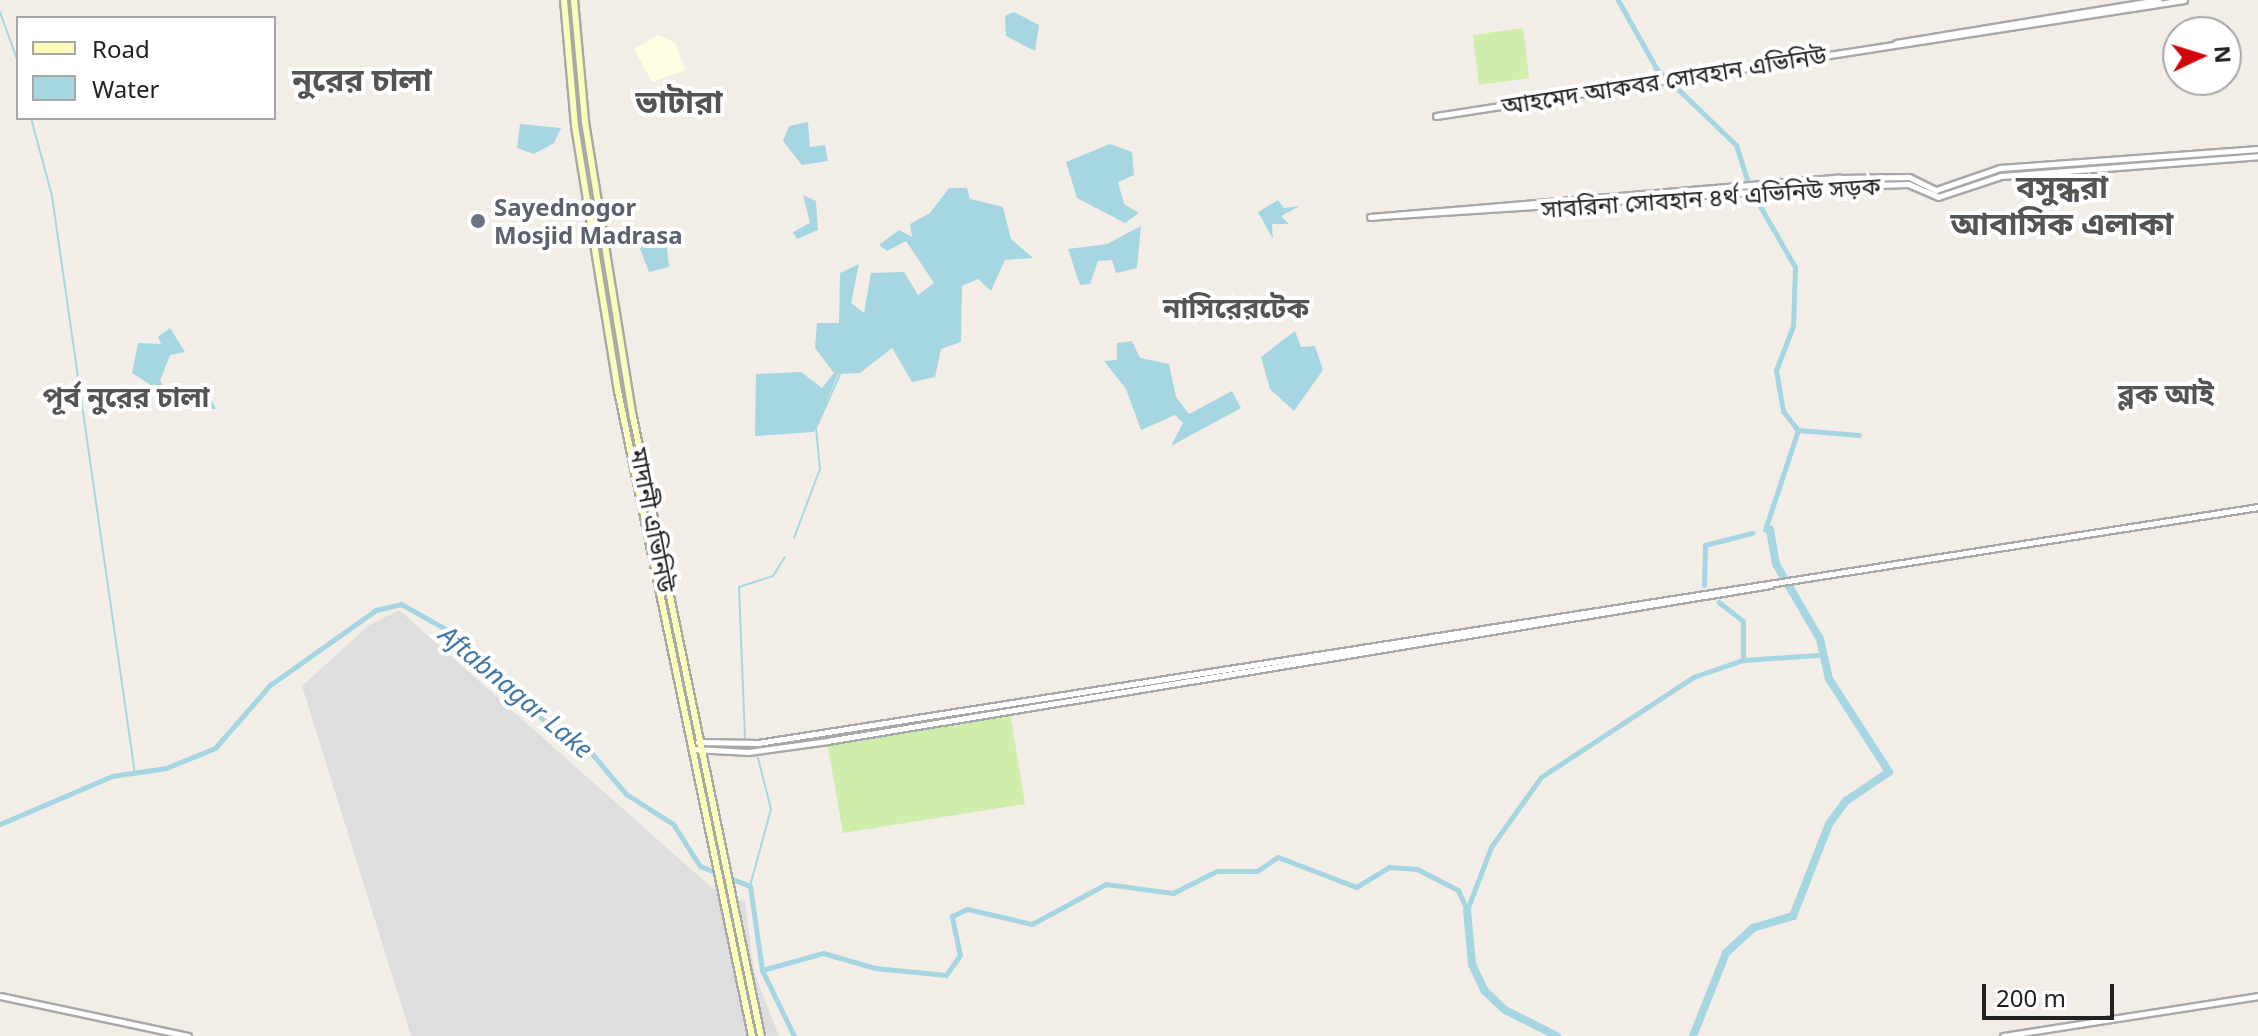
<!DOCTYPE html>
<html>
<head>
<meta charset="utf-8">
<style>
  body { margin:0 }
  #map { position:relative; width:2258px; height:1036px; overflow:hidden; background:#f2eee7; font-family:"Noto Sans","Noto Sans Bengali",sans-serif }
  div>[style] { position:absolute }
  .residential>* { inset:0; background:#dfdede }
  .education>* { inset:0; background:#fffee3 }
  .grass>* { inset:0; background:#cfedab }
  .water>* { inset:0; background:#a6d6e1 }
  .stream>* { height:2px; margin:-1px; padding:0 1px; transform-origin:1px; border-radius:1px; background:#a6d6e1 }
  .canal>* { height:5px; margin:-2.5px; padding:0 2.5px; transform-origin:2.5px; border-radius:2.5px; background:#a6d6e1 }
  .river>* { height:8px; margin:-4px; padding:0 4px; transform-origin:4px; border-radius:4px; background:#a6d6e1 }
  .roads { filter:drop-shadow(2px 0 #a8a8a8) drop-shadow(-2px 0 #a8a8a8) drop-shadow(0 2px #a8a8a8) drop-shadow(0 -2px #a8a8a8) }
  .tertiary>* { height:5px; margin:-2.5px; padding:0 2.5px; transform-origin:2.5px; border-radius:2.5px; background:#fff }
  .secondary>* { height:6px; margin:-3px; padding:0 3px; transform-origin:3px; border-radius:3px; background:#fcfdba }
  .dots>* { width:22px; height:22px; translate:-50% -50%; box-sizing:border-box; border:4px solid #fff; border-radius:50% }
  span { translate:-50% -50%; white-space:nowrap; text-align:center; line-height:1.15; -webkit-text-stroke:8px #fff; paint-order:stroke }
  .street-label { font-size:24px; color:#212121 }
  .worship-label { font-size:24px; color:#5b616d; font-weight:700 }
  .left { translate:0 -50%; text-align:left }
  .water-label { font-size:26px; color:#4278a6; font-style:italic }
  .quarter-label { font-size:28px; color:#545454; font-weight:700 }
  .district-label { font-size:32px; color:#545454; font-weight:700 }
  .legend { position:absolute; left:16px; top:16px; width:260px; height:104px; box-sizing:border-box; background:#fff; border:2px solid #a6a6a6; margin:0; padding:10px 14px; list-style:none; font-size:24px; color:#212121 }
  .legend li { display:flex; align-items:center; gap:16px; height:40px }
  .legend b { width:40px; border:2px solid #a6a6a6 }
  .north { position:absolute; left:2162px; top:16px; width:80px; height:80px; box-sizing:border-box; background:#fff; border:2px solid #a6a6a6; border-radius:50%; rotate:86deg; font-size:22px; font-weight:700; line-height:32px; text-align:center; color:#212121 }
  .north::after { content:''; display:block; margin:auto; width:28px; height:36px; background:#d20009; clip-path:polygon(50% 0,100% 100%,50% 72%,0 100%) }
  .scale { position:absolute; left:1982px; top:984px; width:132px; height:36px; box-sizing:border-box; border:4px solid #212121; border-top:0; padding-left:10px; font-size:24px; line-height:28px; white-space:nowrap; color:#212121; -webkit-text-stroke:6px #fff; paint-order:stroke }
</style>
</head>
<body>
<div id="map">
  <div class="residential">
    <div style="clip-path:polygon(399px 610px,711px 887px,745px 902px,754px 972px,779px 1036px,411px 1036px,302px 686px,369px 625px)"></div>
  </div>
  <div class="education">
    <div style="clip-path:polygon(658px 35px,675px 43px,685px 70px,652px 82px,634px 49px)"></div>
  </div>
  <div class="grass">
    <div style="clip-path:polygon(1523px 28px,1529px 78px,1479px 85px,1473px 35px)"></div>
    <div style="clip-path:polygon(1010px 712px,1025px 804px,843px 833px,827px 741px)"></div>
  </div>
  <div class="water">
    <div style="clip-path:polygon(1014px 12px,1039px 25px,1035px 51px,1006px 36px,1005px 16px)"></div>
    <div style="clip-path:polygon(808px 122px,810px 147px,825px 145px,828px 161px,802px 165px,783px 141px,789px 126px)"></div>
    <div style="clip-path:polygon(520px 124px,561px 128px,554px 143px,534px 154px,517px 148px)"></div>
    <div style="clip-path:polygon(1110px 144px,1132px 152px,1134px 175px,1118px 182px,1124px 204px,1139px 213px,1125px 223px,1077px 198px,1066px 162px)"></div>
    <div style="clip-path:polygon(949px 188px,967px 188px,970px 199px,1003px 207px,1011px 239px,1033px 258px,1005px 260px,991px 291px,978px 279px,962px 286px,961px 342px,941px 349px,935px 377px,912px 382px,892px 348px,860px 373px,838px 374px,814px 432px,755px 436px,756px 374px,801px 372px,822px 388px,834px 373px,815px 348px,817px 323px,839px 323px,840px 273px,859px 264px,851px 303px,864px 313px,871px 273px,904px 272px,918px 295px,934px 283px,906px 241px,887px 251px,879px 245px,899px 230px,912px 237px,910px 224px,930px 213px)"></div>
    <div style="clip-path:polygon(803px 195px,816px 201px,818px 230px,797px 239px,793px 232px,810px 223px)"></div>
    <div style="clip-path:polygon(1278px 200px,1284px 208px,1300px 206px,1281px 216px,1289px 224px,1272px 224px,1273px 239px,1258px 212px)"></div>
    <div style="clip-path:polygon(1141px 226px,1137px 268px,1116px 273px,1112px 260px,1098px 261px,1090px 284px,1080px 285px,1068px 249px,1107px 244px)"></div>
    <div style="clip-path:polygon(632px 228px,656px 229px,666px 240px,669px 267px,649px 272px)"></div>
    <div style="clip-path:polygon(170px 328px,185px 352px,170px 355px,160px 381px,167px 390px,206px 389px,216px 409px,187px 408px,132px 373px,138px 343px,161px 344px,158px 337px)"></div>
    <div style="clip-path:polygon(1295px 331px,1301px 347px,1315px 346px,1323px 370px,1294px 411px,1270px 389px,1261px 357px)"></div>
    <div style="clip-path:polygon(1132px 341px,1140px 358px,1169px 364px,1176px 397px,1189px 414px,1232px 391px,1241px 408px,1171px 446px,1183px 423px,1175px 415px,1141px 430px,1126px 389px,1104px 361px,1117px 360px,1117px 343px)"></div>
  </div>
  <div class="stream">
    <div style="left:0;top:12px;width:53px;rotate:70.2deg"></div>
    <div style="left:31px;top:118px;width:81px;rotate:74.9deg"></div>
    <div style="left:52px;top:196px;width:584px;rotate:81.83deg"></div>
    <div style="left:794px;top:538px;width:74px;rotate:-69.4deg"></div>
    <div style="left:820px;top:469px;width:41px;rotate:-95.6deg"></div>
    <div style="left:816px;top:428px;width:59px;rotate:-66deg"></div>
    <div style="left:745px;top:738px;width:151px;rotate:-92.3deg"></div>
    <div style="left:739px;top:587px;width:36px;rotate:-18deg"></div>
    <div style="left:773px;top:576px;width:22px;rotate:-58deg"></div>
    <div style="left:750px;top:886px;width:80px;rotate:-74.7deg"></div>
    <div style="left:771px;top:809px;width:53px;rotate:-104.3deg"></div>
  </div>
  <div class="canal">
    <div style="left:1618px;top:0;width:78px;rotate:60.8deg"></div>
    <div style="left:1656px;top:68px;width:111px;rotate:43.9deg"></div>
    <div style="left:1736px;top:145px;width:46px;rotate:72.3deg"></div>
    <div style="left:1750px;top:189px;width:90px;rotate:60deg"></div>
    <div style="left:1795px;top:267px;width:59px;rotate:91.9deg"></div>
    <div style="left:1793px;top:326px;width:47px;rotate:111.1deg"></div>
    <div style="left:1776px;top:370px;width:42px;rotate:80.3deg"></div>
    <div style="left:1783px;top:411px;width:24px;rotate:52deg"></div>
    <div style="left:1798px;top:430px;width:105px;rotate:108.3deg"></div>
    <div style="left:1798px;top:430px;width:61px;rotate:4.7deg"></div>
    <div style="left:1704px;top:585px;width:40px;rotate:-88.6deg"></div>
    <div style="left:1705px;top:545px;width:49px;rotate:-14.3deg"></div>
    <div style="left:1744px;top:660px;width:74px;rotate:-3.9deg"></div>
    <div style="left:0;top:824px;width:122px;rotate:-23.2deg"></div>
    <div style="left:112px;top:776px;width:55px;rotate:-8.4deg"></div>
    <div style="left:166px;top:768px;width:53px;rotate:-22.2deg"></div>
    <div style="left:215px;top:748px;width:84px;rotate:-48.9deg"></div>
    <div style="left:270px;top:685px;width:130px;rotate:-35.3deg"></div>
    <div style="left:376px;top:610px;width:26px;rotate:-13deg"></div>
    <div style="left:401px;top:604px;width:57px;rotate:29.2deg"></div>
    <div style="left:451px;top:632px;width:137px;rotate:43.5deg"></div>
    <div style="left:550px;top:726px;width:44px;rotate:31.2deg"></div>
    <div style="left:588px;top:749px;width:59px;rotate:49.8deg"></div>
    <div style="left:626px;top:794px;width:56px;rotate:32.6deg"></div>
    <div style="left:673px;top:824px;width:50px;rotate:57.3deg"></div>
    <div style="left:700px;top:866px;width:54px;rotate:21.8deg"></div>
    <div style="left:750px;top:886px;width:85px;rotate:81.9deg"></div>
    <div style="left:762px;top:970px;width:73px;rotate:64.1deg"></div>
    <div style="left:762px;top:970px;width:63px;rotate:-15.6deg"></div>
    <div style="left:823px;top:953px;width:54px;rotate:16.1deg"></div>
    <div style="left:875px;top:968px;width:71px;rotate:5.6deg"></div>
    <div style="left:946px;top:975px;width:24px;rotate:-55deg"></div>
    <div style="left:960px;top:955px;width:40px;rotate:-102deg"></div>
    <div style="left:952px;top:916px;width:17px;rotate:-25deg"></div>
    <div style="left:967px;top:909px;width:67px;rotate:13deg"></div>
    <div style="left:1032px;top:924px;width:84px;rotate:-28.4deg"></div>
    <div style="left:1106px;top:884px;width:68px;rotate:7.7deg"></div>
    <div style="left:1173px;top:893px;width:49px;rotate:-26.6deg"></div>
    <div style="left:1217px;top:871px;width:40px"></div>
    <div style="left:1257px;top:871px;width:25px;rotate:-34deg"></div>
    <div style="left:1278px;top:857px;width:84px;rotate:21deg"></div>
    <div style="left:1356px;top:887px;width:39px;rotate:-31deg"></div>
    <div style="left:1389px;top:867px;width:28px;rotate:4deg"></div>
    <div style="left:1417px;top:869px;width:46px;rotate:27.1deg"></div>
    <div style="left:1458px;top:890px;width:22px;rotate:66deg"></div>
    <div style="left:1467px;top:910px;width:67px;rotate:-69.1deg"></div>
    <div style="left:1491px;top:847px;width:86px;rotate:-54.5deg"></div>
    <div style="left:1541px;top:777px;width:182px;rotate:-33.3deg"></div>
    <div style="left:1693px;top:677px;width:53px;rotate:-18.8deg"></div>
    <div style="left:1743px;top:660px;width:39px;rotate:-90deg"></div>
    <div style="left:1743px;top:621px;width:31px;rotate:-142deg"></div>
  </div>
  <div class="river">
    <div style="left:1467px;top:910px;width:54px;rotate:84.7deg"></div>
    <div style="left:1472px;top:964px;width:29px;rotate:65deg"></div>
    <div style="left:1484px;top:990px;width:29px;rotate:44deg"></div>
    <div style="left:1505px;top:1010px;width:58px;rotate:26.6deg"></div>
    <div style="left:1693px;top:1036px;width:89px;rotate:-68.3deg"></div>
    <div style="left:1726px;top:953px;width:37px;rotate:-43deg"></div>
    <div style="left:1753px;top:928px;width:42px;rotate:-16.7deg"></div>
    <div style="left:1793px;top:916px;width:99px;rotate:-68.6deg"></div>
    <div style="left:1829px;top:824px;width:29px;rotate:-54deg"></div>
    <div style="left:1846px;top:801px;width:52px;rotate:-34deg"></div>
    <div style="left:1889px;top:772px;width:111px;rotate:-122.8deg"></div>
    <div style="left:1829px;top:679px;width:41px;rotate:-102.7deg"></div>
    <div style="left:1820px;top:639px;width:87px;rotate:-120.4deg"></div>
    <div style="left:1776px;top:564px;width:35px;rotate:-100deg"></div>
  </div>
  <div class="roads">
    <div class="tertiary">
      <div style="left:1896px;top:43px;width:266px;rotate:-9.3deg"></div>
      <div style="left:1436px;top:116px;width:757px;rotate:-8.82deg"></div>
      <div style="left:1396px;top:215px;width:445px;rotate:-3.7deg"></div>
      <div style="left:1840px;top:186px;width:68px;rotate:-1.7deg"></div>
      <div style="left:1908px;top:184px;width:33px;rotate:23deg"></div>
      <div style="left:1938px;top:197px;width:66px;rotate:-18.4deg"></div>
      <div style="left:2001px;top:176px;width:258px;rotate:-4.4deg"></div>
      <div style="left:1370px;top:217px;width:471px;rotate:-4.8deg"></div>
      <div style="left:1839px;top:178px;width:70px;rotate:-0.8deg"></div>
      <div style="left:1909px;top:177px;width:30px;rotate:26deg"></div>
      <div style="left:1936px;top:190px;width:68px;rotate:-19deg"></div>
      <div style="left:2000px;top:168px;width:259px;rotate:-4.2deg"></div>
      <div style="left:698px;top:742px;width:60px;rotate:1deg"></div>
      <div style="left:758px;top:743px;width:1518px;rotate:-8.94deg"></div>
      <div style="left:693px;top:749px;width:56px;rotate:3.1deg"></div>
      <div style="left:749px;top:752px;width:79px;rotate:-8deg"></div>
      <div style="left:827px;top:741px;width:956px;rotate:-9.39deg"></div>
      <div style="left:0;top:996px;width:192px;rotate:12deg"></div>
      <div style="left:2003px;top:1036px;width:258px;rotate:-8.9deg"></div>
    </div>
    <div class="secondary">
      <div style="left:564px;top:0;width:126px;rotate:85deg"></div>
      <div style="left:575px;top:126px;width:268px;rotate:80.8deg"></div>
      <div style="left:618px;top:391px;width:659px;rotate:78.26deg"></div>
      <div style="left:574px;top:0;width:122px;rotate:84.8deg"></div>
      <div style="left:585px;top:122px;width:299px;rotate:80.8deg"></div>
      <div style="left:633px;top:417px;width:632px;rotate:78.32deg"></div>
    </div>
  </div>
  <div class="dots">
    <div style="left:478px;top:221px;background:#6b7280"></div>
  </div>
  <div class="street-label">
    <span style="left:1664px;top:80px;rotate:-9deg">আহমেদ আকবর সোবহান এভিনিউ</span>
    <span style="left:1711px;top:197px;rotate:-4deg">সাবরিনা সোবহান ৪র্থ এভিনিউ সড়ক</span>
    <span style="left:653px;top:520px;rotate:79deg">মাদানী এভিনিউ</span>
  </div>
  <div class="worship-label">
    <span class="left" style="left:494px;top:221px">Sayednogor<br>Mosjid Madrasa</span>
  </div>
  <div class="water-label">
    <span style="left:516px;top:692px;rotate:40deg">Aftabnagar Lake</span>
  </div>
  <div class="quarter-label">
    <span style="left:1236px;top:307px">নাসিরেরটেক</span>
    <span style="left:2166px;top:393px">ব্লক আই</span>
    <span style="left:126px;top:396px">পূর্ব নুরের চালা</span>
  </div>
  <div class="district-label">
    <span style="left:362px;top:79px">নুরের চালা</span>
    <span style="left:679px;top:101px">ভাটারা</span>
    <span style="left:2062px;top:205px">বসুন্ধরা<br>আবাসিক এলাকা</span>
  </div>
  <ul class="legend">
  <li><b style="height:10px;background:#fcfdba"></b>Road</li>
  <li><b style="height:22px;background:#a6d6e1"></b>Water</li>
  </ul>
  <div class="north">N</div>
  <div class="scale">200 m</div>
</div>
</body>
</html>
